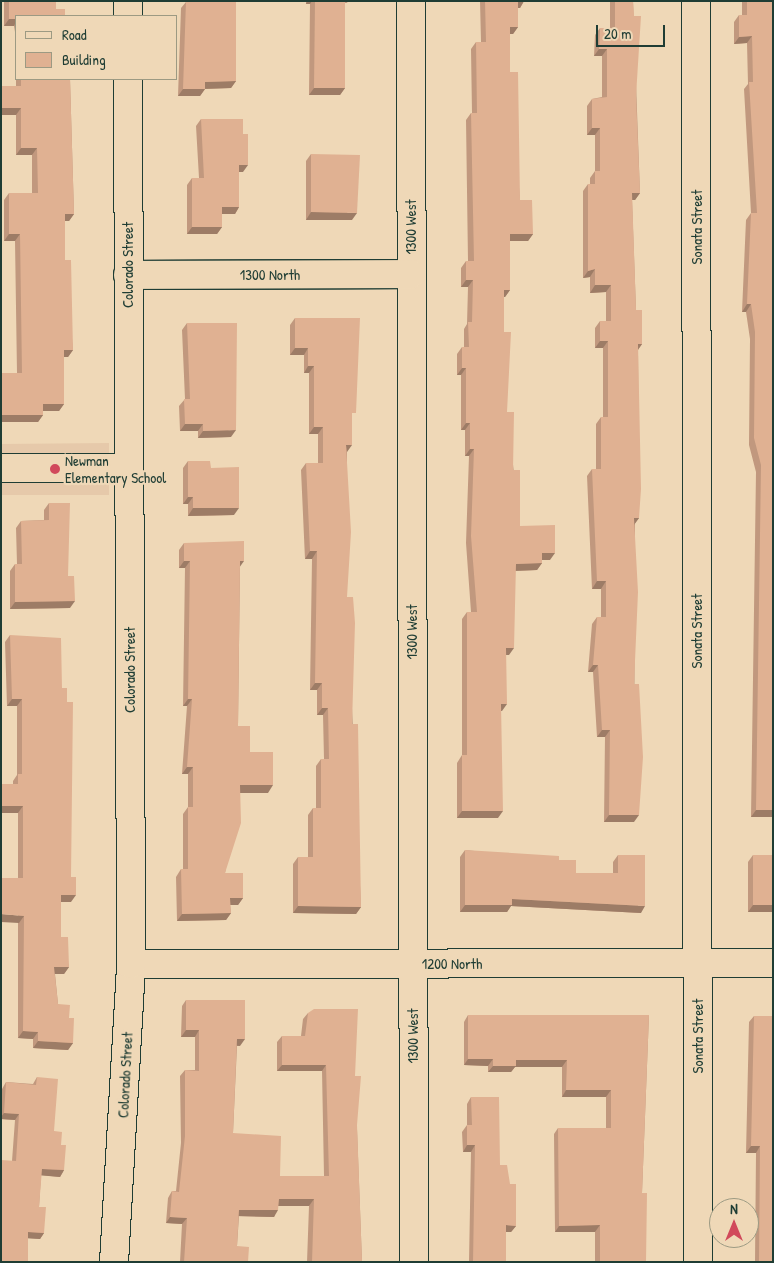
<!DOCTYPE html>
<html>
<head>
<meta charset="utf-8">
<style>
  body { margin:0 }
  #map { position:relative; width:774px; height:1263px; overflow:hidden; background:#efd8b7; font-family:"Patrick Hand",sans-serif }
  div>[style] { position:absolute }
  .built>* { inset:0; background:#e6c9aa }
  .roads { filter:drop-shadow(1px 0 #1f3d34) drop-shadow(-1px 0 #1f3d34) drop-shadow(0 1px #1f3d34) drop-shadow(0 -1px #1f3d34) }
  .minor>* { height:28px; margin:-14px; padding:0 14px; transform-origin:14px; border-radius:14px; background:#efd8b7 }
  .wall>* { inset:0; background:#c1987e }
  .shaded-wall>* { inset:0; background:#9d7c66 }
  .building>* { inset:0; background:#e0b192 }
  .dots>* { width:14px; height:14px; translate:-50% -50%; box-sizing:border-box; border:2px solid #efd8b7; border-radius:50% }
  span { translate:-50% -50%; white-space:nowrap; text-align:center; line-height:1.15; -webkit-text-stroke:4.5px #efd8b7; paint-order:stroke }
  .street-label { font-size:15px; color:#1f3d34 }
  .poi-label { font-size:15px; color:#1f3d34 }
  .left { translate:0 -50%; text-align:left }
  .frame { position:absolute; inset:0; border:2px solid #1f3d34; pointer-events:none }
  .legend { position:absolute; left:15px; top:15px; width:162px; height:65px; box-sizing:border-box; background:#efd8b7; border:1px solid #9c9a83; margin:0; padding:6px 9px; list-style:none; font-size:15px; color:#1f3d34 }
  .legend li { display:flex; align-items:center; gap:10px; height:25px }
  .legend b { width:25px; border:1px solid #9c9a83 }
  .north { position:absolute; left:709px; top:1198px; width:50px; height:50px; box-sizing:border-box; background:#efd8b7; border:1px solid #9c9a83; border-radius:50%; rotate:0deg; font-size:14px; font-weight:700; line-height:20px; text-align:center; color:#1f3d34 }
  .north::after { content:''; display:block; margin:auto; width:18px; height:22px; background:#d1495b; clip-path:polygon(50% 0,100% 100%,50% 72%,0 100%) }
  .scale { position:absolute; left:596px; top:25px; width:69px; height:22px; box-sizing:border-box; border:2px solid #1f3d34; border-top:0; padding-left:6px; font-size:15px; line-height:18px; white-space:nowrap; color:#1f3d34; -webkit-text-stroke:4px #efd8b7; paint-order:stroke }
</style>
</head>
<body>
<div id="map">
  <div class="built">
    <div style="clip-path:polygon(109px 443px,109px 495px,1px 495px,1px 444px)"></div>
  </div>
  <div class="roads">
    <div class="minor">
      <div style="left:128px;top:1px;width:15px;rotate:90deg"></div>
      <div style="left:411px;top:1px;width:1261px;rotate:89.86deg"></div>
      <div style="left:696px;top:1px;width:1261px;rotate:89.91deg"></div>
      <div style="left:128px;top:275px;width:283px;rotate:-0.2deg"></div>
      <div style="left:1px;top:468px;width:128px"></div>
      <div style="left:131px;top:964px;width:642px;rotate:-0.09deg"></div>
      <div style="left:114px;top:1262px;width:298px;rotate:-86.7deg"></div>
      <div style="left:131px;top:964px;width:885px;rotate:-90.19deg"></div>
    </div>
  </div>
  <div class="wall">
    <div style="clip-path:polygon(4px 1px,56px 1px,56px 9px,16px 16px,16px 38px,14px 26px,4px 26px)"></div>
    <div style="clip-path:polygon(306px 1px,348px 1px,347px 3px,345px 3px,345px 88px,340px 95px,309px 95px,310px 4px,306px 4px)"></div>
    <div style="clip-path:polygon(480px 1px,524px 1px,520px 8px,518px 8px,518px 27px,513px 34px,510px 34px,510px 72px,520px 200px,533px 234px,528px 241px,510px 241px,510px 290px,505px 297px,504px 297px,504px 332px,507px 412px,520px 526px,550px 560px,542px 560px,542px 563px,537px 570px,515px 571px,509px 655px,506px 655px,502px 711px,501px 711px,498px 818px,457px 818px,457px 763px,462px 755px,462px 619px,467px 612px,471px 612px,466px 543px,469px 456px,465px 456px,465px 430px,461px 430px,461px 375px,457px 375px,457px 354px,462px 347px,464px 347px,464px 329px,467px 324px,468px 287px,461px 287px,461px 268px,466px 261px,468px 261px,466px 120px,471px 113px,472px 113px,471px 49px,476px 42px,481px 42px)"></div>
    <div style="clip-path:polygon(610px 1px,633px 1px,640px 193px,635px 200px,632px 200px,636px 310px,642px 344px,638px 350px,639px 518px,635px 523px,634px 822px,604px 822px,605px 737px,597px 737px,593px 672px,588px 672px,592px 624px,597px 617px,601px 617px,601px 589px,592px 589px,587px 476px,592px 469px,596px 469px,596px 424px,601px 417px,603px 417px,603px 348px,595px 348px,595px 328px,600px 321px,606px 321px,606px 292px,590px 293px,590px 277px,583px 278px,583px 191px,588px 184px,590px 184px,590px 178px,595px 171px,595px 135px,587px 135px,587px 106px,592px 99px,602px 97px,602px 56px,594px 56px,595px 35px,600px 28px,610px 28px)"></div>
    <div style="clip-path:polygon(742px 1px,773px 1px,773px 817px,751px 817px,756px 472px,749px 445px,750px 339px,746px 312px,742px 312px,746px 220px,751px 213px,744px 89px,748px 84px,747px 43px,734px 44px,734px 22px,739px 15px,742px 15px)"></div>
    <div style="clip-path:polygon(186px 2px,236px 81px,231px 88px,205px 89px,200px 96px,178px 96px,181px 8px)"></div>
    <div style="clip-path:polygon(16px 55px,16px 79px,70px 79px,74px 214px,69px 221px,65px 221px,65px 260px,73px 350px,68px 357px,64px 357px,64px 404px,59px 411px,43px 411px,43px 415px,38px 422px,1px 422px,17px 373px,15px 241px,4px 241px,4px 200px,9px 193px,32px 193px,32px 155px,16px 155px,16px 115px,1px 115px,1px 86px,16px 86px)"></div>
    <div style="clip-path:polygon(201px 119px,243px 172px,239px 172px,239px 207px,235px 214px,222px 214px,222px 227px,217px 234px,187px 234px,187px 185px,192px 178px,199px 178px,196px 126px)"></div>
    <div style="clip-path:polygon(311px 154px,352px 220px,306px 220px,306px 161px)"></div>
    <div style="clip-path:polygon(295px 318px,352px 418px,347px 452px,347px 597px,361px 907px,356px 914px,293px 913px,293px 864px,298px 857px,308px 857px,308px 815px,313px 808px,316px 808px,316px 766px,321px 759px,324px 759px,323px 715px,317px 715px,317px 690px,310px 690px,312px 559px,305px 559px,301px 470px,306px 463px,318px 463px,318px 434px,309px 434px,309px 373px,304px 373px,304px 355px,290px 355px,290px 325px)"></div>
    <div style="clip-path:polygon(187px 323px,231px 437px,198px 438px,198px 431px,180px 431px,179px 406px,185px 399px,182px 330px)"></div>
    <div style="clip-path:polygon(188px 461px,211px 468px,234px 515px,188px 516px,188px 504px,183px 504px,183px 468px)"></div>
    <div style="clip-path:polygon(49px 503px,68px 576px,70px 608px,10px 609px,10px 571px,15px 564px,17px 564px,16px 528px,21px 521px,44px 520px,44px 510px)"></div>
    <div style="clip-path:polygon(184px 543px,240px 568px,238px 726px,268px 793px,240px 793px,225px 873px,243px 898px,238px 905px,230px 905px,231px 913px,226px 920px,177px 921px,176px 877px,181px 869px,183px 869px,183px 814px,188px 807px,188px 774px,182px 774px,187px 706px,183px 706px,185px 568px,179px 568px,179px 550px)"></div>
    <div style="clip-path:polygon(10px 635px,62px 688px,71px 902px,61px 902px,61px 937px,69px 967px,64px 974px,55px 974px,58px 1004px,69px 1018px,73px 1043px,68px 1050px,33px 1048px,33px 1039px,18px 1038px,18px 813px,1px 813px,13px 784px,13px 781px,17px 775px,17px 706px,7px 706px,5px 642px)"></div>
    <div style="clip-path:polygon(465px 850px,559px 860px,576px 873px,613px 873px,613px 862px,618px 855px,641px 913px,511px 906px,507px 912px,460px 912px,460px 857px)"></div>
    <div style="clip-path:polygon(753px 855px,773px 855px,773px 912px,748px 912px,748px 862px)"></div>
    <div style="clip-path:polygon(186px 1000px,240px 1046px,237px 1046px,233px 1133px,280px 1176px,324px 1176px,322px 1071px,277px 1071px,277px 1042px,282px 1036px,301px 1036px,303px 1019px,308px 1013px,355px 1076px,362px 1262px,307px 1262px,309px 1206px,278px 1206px,274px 1217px,239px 1216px,237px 1246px,248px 1262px,180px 1262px,182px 1224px,166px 1223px,168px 1198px,172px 1191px,176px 1191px,181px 1143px,180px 1076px,185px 1070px,195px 1070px,195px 1037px,181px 1037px,182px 1006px)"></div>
    <div style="clip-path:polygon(468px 1015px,649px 1015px,642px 1193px,646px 1262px,595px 1262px,595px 1232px,555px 1232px,554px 1134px,558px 1128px,606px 1128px,606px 1097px,562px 1097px,562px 1067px,515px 1067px,511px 1072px,488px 1072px,488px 1066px,464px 1065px,464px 1022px)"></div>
    <div style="clip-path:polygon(754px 1016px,773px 1262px,755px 1262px,756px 1153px,746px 1153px,749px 1022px)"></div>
    <div style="clip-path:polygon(37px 1077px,54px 1131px,61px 1145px,64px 1170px,60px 1177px,41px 1175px,39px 1207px,44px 1233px,40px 1239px,28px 1238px,12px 1161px,15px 1120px,1px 1119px,2px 1089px,6px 1082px,33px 1084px)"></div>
    <div style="clip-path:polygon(471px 1097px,500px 1165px,516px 1226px,511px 1232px,506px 1232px,506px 1262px,469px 1262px,471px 1152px,463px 1152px,462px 1132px,467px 1125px,467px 1104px)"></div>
  </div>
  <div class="shaded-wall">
    <div style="clip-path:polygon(307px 1px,312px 1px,310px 4px,306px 4px)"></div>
    <div style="clip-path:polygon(517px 1px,524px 1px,520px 8px,513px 8px)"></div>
    <div style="clip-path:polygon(9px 19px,16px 19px,16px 22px,14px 26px,4px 26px)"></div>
    <div style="clip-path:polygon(510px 27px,518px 27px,513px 34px,505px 34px)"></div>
    <div style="clip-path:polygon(752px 36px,747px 43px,734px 44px,739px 37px)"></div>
    <div style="clip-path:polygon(599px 49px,607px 49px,602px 56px,594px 56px)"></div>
    <div style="clip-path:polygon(236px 81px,231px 88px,200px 89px,205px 82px)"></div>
    <div style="clip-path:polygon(314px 88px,345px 88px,340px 95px,309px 95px)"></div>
    <div style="clip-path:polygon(183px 89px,205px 89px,200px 96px,178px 96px)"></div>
    <div style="clip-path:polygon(1px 108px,21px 108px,16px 115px,1px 115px)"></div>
    <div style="clip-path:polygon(592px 128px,600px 128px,595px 135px,587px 135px)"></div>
    <div style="clip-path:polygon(21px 148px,37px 148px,32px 155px,16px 155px)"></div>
    <div style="clip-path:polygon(239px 165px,248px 165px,243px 172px,235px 172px)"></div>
    <div style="clip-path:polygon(632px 193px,640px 193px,635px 200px,627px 200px)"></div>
    <div style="clip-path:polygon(222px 207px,239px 207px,235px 214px,217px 214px)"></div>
    <div style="clip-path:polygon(311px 212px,357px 213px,352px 220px,306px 220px)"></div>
    <div style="clip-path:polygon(65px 214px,74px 214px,69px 221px,60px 221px)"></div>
    <div style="clip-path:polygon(192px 227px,222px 227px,217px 234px,187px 234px)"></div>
    <div style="clip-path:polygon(9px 234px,20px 234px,15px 241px,4px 241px)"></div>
    <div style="clip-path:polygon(510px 234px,533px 234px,528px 241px,505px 241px)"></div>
    <div style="clip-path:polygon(595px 269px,590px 277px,583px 278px,588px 271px)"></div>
    <div style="clip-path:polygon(466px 280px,473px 280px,468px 287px,461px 287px)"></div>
    <div style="clip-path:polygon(595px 285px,611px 285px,606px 292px,590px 293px)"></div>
    <div style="clip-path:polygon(504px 290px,510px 290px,505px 297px,499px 297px)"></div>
    <div style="clip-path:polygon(747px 304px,751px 304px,746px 312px,742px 312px)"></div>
    <div style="clip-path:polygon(600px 341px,608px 341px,603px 348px,595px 348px)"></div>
    <div style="clip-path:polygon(638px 344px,642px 344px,637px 351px)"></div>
    <div style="clip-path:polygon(295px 348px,308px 348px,304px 355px,290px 355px)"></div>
    <div style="clip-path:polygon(64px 350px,73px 350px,68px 357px,59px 357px)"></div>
    <div style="clip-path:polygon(308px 366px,314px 366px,309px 373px,304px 373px)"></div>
    <div style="clip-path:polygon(462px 368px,466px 368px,461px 375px,457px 375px)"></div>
    <div style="clip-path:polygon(43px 404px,64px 404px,59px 411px,38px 411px)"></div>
    <div style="clip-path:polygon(1px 415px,43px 415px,38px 422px,1px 422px)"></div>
    <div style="clip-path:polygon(466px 423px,470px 423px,465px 430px,461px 430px)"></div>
    <div style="clip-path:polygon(185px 424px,203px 424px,198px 431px,180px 431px)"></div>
    <div style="clip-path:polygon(314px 427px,323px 427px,318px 434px,309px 434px)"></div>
    <div style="clip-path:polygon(236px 430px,231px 437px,198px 438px,203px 431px)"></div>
    <div style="clip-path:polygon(346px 445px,352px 445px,347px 452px)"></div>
    <div style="clip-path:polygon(470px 449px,474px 449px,469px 456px,465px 456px)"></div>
    <div style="clip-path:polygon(188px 497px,193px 497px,188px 504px,183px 504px)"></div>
    <div style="clip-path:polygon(193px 508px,239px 508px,234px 515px,188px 516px)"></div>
    <div style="clip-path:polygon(634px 518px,639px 518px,634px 525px)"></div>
    <div style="clip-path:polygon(310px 551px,317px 551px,312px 559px,305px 559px)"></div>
    <div style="clip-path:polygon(542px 553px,555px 553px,550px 560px,537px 560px)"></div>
    <div style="clip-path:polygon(184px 561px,190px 561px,185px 568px,179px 568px)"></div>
    <div style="clip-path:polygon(240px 561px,244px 561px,239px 568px)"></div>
    <div style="clip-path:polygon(542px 563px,537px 570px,511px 571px,516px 564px)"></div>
    <div style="clip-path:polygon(597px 581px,606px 581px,601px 589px,592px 589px)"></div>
    <div style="clip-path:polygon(75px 601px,70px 608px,10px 609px,15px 602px)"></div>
    <div style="clip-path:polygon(506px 648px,514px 648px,509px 655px,501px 655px)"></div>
    <div style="clip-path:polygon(593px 665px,598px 665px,593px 672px,588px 672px)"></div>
    <div style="clip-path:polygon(315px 683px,322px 683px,317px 690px,310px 690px)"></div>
    <div style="clip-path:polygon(12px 699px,22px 699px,17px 706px,7px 706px)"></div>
    <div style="clip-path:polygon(188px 699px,192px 699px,187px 706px,183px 706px)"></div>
    <div style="clip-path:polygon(501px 704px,507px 704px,502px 711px,496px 711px)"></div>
    <div style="clip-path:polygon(322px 708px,328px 708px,323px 715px,317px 715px)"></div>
    <div style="clip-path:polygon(602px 730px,610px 730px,605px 737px,597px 737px)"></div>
    <div style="clip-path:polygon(187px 767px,193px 767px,188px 774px,182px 774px)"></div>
    <div style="clip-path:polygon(240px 785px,273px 785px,268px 793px,235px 793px)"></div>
    <div style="clip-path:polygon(1px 806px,23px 806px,18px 813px,1px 813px)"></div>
    <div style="clip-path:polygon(756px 810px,773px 810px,773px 817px,751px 817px)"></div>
    <div style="clip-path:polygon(462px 811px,503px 811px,498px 818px,457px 818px)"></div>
    <div style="clip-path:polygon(609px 815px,639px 815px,634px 822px,604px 822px)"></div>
    <div style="clip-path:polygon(61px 895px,76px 895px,71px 902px,56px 902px)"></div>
    <div style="clip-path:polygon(230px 898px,243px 898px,238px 905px,225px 905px)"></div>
    <div style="clip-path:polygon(512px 899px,645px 906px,641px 913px,511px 906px,507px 912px,460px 912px,465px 905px)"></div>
    <div style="clip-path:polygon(753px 905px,773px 905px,773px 912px,748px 912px)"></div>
    <div style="clip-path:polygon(298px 906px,361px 907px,356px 914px,293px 913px)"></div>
    <div style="clip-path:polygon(231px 913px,226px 920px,177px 921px,182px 914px)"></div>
    <div style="clip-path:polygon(1px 914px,24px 916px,19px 923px,1px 922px)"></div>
    <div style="clip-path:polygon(54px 967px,69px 967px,64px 974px,49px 974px)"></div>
    <div style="clip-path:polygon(186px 1030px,199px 1030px,195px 1037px,181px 1037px)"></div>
    <div style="clip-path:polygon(23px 1031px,38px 1032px,33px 1039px,18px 1038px)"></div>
    <div style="clip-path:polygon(237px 1039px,245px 1039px,240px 1046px,232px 1045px)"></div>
    <div style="clip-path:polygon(38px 1041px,73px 1043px,68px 1050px,33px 1048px)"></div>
    <div style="clip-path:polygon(468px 1059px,493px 1059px,488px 1066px,464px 1065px)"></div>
    <div style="clip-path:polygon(516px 1060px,567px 1060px,562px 1067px,515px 1067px,511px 1072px,488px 1072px,493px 1066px)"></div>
    <div style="clip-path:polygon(282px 1065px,326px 1065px,322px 1071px,277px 1071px)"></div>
    <div style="clip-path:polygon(566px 1090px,611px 1090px,606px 1097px,562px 1097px)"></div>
    <div style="clip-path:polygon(4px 1113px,19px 1114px,15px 1120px,1px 1119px,1px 1117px)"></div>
    <div style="clip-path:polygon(467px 1145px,475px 1145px,471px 1152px,463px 1152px)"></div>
    <div style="clip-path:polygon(751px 1146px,760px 1146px,756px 1153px,746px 1153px)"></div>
    <div style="clip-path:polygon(42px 1169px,64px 1170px,60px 1177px,37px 1175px)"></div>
    <div style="clip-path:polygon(279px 1199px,314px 1199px,309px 1206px,274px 1206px)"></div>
    <div style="clip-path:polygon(239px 1210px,278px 1210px,274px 1217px,235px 1216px)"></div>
    <div style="clip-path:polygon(170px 1217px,187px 1218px,182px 1224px,166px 1223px)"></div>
    <div style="clip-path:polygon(506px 1225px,516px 1226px,511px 1232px,502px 1232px)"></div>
    <div style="clip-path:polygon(600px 1225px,595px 1232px,555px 1232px,559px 1226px)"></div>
    <div style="clip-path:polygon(28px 1232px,44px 1233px,40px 1239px,23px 1238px)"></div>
  </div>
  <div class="building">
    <div style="clip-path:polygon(9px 1px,56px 1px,56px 9px,65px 9px,65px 16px,16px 16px,16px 19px,9px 19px)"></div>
    <div style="clip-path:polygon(186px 1px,236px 1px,236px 81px,205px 82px,205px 89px,183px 89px)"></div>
    <div style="clip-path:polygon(315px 1px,345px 1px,345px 88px,314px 88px)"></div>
    <div style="clip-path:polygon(485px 1px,518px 1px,518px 27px,510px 27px,510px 72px,518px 72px,520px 200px,532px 200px,533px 234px,510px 234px,510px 290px,504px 290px,504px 332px,511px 332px,507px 412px,514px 412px,513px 470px,520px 470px,520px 526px,555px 525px,555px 553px,542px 553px,542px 563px,516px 564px,514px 648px,506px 648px,507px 704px,501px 704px,503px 811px,462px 811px,462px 755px,467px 755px,467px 612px,477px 612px,471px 536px,474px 449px,470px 449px,470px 423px,466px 423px,466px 368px,462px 368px,462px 347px,469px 347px,468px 322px,472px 322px,473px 280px,466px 280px,466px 261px,474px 261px,471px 113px,477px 113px,476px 42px,486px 42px)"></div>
    <div style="clip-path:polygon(615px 1px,633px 1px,634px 16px,641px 16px,636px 96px,640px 193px,632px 193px,636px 310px,642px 310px,642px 344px,638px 344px,641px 489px,639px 518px,634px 518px,638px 592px,634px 684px,639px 684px,643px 757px,639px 815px,609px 815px,610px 730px,602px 730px,598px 665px,593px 665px,597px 617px,606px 617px,606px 581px,597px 581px,592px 469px,601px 469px,601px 417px,608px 417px,608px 341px,600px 341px,600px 321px,611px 321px,611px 285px,595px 285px,595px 269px,588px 271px,588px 184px,595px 184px,595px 171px,600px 171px,600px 128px,592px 128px,592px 99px,607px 97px,607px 49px,599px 49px,600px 28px,615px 28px)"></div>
    <div style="clip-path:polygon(747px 1px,773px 1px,773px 810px,756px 810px,761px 465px,754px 438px,755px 332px,751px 304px,747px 304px,751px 213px,757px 213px,749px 82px,753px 82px,752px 36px,739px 37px,739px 15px,747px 15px)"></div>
    <div style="clip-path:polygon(21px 79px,70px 79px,74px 214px,65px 214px,65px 260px,71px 260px,73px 350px,64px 350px,64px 404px,43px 404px,43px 415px,1px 415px,1px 373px,22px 373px,20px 234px,9px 234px,9px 193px,38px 193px,37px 148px,21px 148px,21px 108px,1px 108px,1px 86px,21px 86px)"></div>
    <div style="clip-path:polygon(201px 119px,243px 119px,243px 134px,248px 134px,248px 165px,239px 165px,239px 207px,222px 207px,222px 227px,192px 227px,192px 178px,204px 178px)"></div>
    <div style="clip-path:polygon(311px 154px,360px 155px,357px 213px,311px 212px)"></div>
    <div style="clip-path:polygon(295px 318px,360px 318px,356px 413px,352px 413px,352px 445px,346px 445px,351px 532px,347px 597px,353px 597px,355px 623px,352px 724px,358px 724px,361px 907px,298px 906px,298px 857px,313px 857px,313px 808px,321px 808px,321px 759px,329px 759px,328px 708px,322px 708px,322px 683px,315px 683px,317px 551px,310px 551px,306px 463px,323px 463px,323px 427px,314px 427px,314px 366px,308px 366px,308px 348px,295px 348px)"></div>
    <div style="clip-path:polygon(187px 323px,237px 323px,236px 430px,203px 431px,203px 424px,185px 424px,184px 399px,190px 399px)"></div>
    <div style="clip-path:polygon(188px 461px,210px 461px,211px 468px,239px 467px,239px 508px,193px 508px,193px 497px,188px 497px)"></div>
    <div style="clip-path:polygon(49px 503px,70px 503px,68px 576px,74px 576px,75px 601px,15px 602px,15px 564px,22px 564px,21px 521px,49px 520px)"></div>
    <div style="clip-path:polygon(244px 541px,244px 561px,240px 561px,238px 726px,250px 726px,250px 752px,273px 752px,273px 785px,240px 785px,241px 823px,225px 873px,243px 873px,243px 898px,230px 898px,231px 913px,182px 914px,181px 869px,188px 869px,188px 807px,193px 807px,193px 767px,187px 767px,192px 699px,188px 699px,190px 561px,184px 561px,184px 543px)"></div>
    <div style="clip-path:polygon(10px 635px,61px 638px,62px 688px,67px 688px,67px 702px,73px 702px,71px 877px,76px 877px,76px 895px,61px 895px,61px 937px,68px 937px,69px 967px,54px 967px,58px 1004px,70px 1005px,69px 1018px,74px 1018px,73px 1043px,38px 1041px,38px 1032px,23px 1031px,24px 916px,1px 914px,1px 878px,23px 878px,23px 806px,1px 806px,1px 784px,18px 784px,18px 774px,22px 774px,22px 699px,12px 699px)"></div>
    <div style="clip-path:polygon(465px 850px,559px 856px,559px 860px,576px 860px,576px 873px,618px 873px,618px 855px,645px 855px,645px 906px,512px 899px,512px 905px,465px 905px)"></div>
    <div style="clip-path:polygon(753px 855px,773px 855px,773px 905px,753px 905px)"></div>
    <div style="clip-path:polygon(186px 1000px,245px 1000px,245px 1039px,237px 1039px,233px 1133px,281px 1136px,280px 1176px,329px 1176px,326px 1065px,282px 1065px,282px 1036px,305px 1036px,308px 1013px,314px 1009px,358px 1009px,355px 1076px,361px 1076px,357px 1125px,362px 1262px,312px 1262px,314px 1199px,279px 1199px,278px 1210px,239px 1210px,237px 1246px,249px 1247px,248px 1262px,184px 1262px,187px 1218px,170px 1217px,172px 1191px,179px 1192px,185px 1136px,185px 1070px,199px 1071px,199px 1030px,186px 1030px)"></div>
    <div style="clip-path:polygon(468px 1015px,649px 1015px,642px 1193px,647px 1193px,646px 1262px,600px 1262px,600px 1225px,559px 1226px,558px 1128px,611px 1128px,611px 1090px,566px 1090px,567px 1060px,516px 1060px,516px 1066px,493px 1066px,493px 1059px,468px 1059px)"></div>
    <div style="clip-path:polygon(754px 1016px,773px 1016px,773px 1262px,759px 1262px,760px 1146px,751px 1146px)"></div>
    <div style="clip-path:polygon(37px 1077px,58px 1079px,54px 1131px,62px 1132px,61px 1145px,66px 1145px,64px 1170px,42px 1169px,39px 1207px,46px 1207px,44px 1233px,28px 1232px,28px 1262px,1px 1262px,1px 1160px,16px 1161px,19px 1114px,4px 1113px,6px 1082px,36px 1085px)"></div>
    <div style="clip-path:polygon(471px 1097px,499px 1097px,500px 1165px,507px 1165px,510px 1184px,516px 1184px,516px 1226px,506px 1225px,506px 1262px,473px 1262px,475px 1145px,467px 1145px,467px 1125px,472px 1125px)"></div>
  </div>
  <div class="dots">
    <div style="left:55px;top:469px;background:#d1495b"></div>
  </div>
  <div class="street-label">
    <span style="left:411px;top:227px;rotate:-90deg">1300 West</span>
    <span style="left:697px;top:227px;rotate:-90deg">Sonata Street</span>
    <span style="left:128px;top:265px;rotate:-90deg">Colorado Street</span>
    <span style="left:270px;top:275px">1300 North</span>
    <span style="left:697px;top:631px;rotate:-90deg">Sonata Street</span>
    <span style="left:412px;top:632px;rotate:-90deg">1300 West</span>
    <span style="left:130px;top:670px;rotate:-90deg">Colorado Street</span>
    <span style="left:452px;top:964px">1200 North</span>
    <span style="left:413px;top:1036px;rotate:-90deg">1300 West</span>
    <span style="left:698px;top:1036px;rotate:-90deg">Sonata Street</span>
    <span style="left:125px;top:1075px;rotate:-87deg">Colorado Street</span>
  </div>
  <div class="poi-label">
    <span class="left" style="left:65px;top:469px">Newman<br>Elementary School</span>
  </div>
  <div class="frame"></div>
  <ul class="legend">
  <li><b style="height:6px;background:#efd8b7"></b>Road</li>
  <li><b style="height:14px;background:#e0b192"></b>Building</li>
  </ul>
  <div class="north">N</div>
  <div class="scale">20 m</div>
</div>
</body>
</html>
